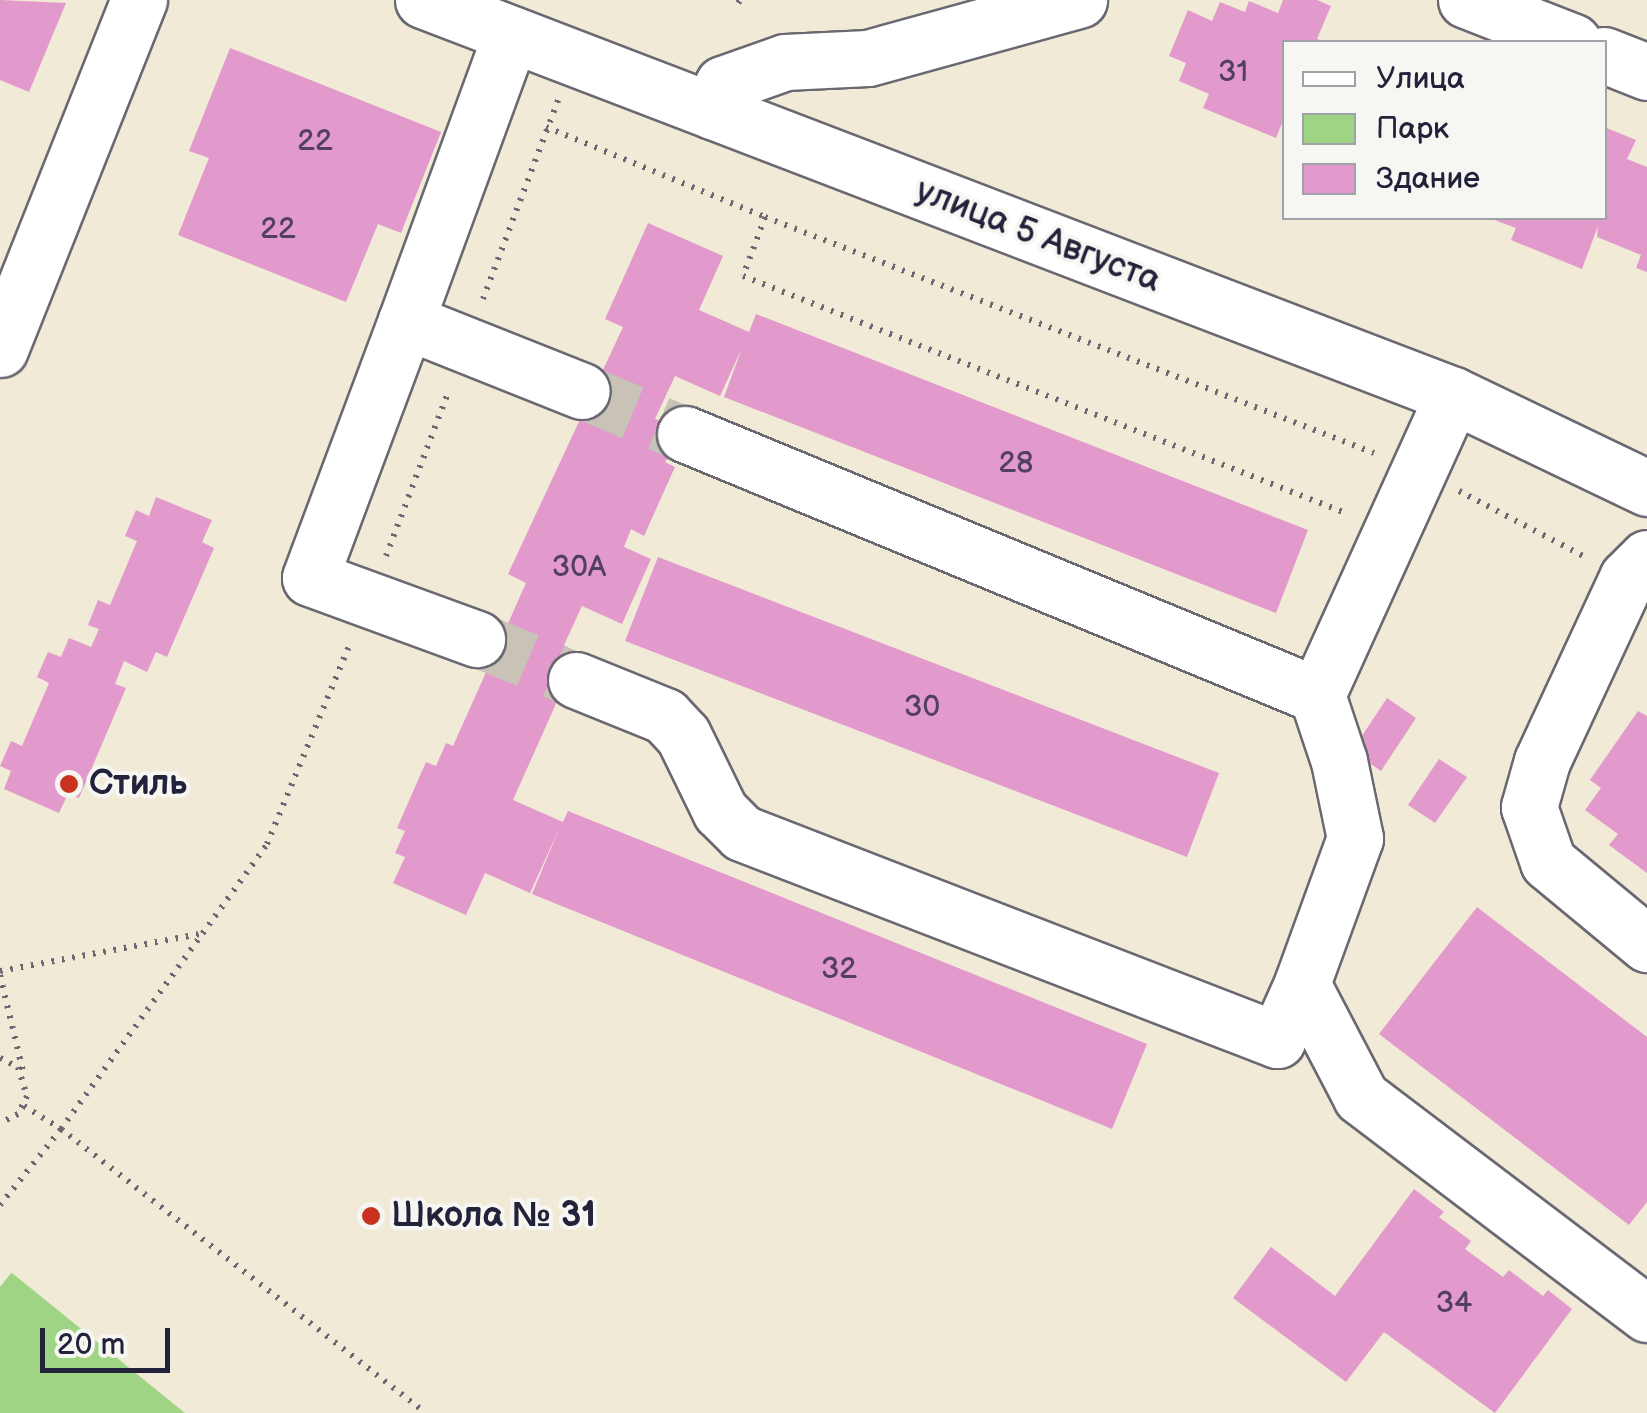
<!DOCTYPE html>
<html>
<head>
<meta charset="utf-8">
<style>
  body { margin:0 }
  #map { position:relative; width:1647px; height:1413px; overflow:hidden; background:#f1ead6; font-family:"Balsamiq Sans",sans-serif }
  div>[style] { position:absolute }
  .green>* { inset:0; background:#a0d485 }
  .building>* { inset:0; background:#e29acc }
  .minor-tunnel>* { height:55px; margin-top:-27.5px; transform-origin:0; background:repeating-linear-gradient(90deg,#c8c2b7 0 55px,transparent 0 83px) }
  .path>* { height:6px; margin-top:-3px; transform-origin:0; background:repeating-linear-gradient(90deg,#6a6871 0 2.5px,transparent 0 10.5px) }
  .roads { filter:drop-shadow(2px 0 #6a6871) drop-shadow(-2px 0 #6a6871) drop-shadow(0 2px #6a6871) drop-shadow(0 -2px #6a6871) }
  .minor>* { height:55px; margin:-27.5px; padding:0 27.5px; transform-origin:27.5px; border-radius:27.5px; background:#fff }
  .dots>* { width:28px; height:28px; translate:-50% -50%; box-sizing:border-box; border:5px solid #f6f6f2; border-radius:50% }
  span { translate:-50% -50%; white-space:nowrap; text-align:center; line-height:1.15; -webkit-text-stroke:8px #f6f6f2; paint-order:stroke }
  .number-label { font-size:30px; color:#52405f }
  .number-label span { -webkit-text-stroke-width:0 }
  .street-label { font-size:35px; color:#22223b }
  .poi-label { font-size:35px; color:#22223b; font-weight:700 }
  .left { translate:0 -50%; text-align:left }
  .legend { position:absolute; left:1282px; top:40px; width:325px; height:180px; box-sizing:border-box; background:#f6f6f2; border:2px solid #a1a1a9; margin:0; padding:12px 18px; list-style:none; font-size:30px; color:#22223b }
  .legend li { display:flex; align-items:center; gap:20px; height:50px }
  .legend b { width:50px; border:2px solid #a1a1a9 }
  .scale { position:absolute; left:40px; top:1328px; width:130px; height:45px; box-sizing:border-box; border:5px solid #22223b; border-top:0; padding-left:12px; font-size:30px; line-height:35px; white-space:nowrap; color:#22223b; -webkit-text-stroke:8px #f6f6f2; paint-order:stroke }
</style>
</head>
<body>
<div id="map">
  <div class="green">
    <div style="clip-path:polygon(11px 1273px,12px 1273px,185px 1413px,0 1413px,0 1287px)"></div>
  </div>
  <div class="building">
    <div style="clip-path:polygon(0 0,66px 3px,29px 92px,0 80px)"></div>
    <div style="clip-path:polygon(1283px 0,1317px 0,1331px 6px,1317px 39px,1326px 42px,1284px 42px,1284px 118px,1276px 138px,1203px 108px,1209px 94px,1179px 81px,1186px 63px,1169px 56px,1188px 10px,1212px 21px,1220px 2px,1245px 12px,1249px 1px,1278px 13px)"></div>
    <div style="clip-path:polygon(230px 48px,441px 132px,401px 233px,378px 224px,346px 302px,178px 235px,209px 158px,189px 151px)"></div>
    <div style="clip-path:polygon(1604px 127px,1636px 140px,1627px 159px,1647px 167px,1647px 272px,1636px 268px,1641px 255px,1597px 237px,1598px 226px,1582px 269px,1511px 240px,1516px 228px,1489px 218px,1604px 218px)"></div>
    <div style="clip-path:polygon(648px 223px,723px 256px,699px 310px,749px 332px,756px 314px,1308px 530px,1276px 613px,724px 397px,742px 348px,720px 396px,675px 376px,655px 419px,668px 424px,658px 448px,670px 453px,665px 462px,675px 467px,644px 536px,631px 529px,624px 547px,651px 559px,622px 624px,582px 606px,564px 645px,570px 649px,559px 675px,565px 678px,555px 706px,513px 800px,563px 822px,568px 811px,1147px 1044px,1112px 1129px,532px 894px,560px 827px,530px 893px,485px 873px,466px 915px,393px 883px,405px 857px,395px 853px,405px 831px,397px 828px,426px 762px,436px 766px,446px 743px,453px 746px,526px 583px,508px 574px,623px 327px,605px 319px)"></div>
    <div style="clip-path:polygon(156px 497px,212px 520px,202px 542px,214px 548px,167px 657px,156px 652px,147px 672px,124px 661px,115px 684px,126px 688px,79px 798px,68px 794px,59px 813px,4px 789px,11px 771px,0 766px,11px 741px,22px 746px,49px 683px,37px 677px,48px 652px,61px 657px,69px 638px,91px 647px,99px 629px,88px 625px,98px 600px,110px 605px,137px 541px,125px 536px,136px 510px,149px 516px)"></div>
    <div style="clip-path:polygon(658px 557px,1219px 773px,1187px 857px,625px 641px)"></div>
    <div style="clip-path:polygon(1387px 698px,1416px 718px,1381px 771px,1352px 751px)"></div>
    <div style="clip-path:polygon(1638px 711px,1647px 716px,1647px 873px,1609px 845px,1618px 834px,1585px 810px,1601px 788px,1590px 780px)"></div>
    <div style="clip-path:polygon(1439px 759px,1467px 777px,1435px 823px,1408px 805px)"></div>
    <div style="clip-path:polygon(1477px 907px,1647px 1037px,1647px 1202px,1629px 1225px,1379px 1034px)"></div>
    <div style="clip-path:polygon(1414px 1189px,1444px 1212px,1439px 1217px,1471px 1241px,1465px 1249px,1503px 1277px,1509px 1270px,1543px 1296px,1548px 1290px,1572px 1309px,1495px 1413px,1384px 1332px,1346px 1382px,1233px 1298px,1271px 1247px,1335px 1296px)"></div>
  </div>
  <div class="minor-tunnel">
    <div style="left:582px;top:391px;width:112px;rotate:22.7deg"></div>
    <div style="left:477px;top:639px;width:107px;rotate:22.5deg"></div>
  </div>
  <div class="path">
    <div style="left:738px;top:3px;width:4px;rotate:-56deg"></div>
    <div style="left:546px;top:127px;width:237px;rotate:22.3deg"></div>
    <div style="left:765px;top:217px;width:63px;rotate:110.4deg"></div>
    <div style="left:743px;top:276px;width:650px;rotate:21.47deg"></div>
    <div style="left:765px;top:217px;width:653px;rotate:21.18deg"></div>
    <div style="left:483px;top:299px;width:213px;rotate:-69.3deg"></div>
    <div style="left:1459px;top:491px;width:142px;rotate:27.6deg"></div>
    <div style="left:386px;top:556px;width:178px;rotate:-69.2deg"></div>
    <div style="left:0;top:971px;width:203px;rotate:-10.5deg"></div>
    <div style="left:0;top:975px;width:104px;rotate:76.6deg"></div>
    <div style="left:0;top:1058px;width:20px;rotate:27deg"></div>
    <div style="left:18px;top:1067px;width:30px;rotate:73deg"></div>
    <div style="left:27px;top:1096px;width:20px;rotate:117deg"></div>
    <div style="left:18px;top:1114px;width:20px;rotate:153deg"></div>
    <div style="left:24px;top:1106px;width:44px;rotate:31.9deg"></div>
    <div style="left:61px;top:1129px;width:462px;rotate:37.9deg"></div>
    <div style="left:0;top:1205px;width:97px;rotate:-51.2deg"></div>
    <div style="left:61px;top:1129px;width:352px;rotate:-54.1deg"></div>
    <div style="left:267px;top:844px;width:220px;rotate:-67.5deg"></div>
  </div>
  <div class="roads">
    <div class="minor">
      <div style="left:423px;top:0;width:1103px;rotate:20.98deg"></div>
      <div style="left:1453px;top:395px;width:215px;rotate:25.6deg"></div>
      <div style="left:1466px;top:0;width:115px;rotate:21.4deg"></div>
      <div style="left:511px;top:34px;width:306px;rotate:110.1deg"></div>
      <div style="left:406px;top:321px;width:189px;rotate:21.7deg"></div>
      <div style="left:1604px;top:55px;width:46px;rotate:21.6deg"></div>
      <div style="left:712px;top:111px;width:29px;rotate:-68deg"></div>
      <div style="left:723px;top:84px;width:66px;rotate:-19.5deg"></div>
      <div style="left:785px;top:62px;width:83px;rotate:-2.8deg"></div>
      <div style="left:868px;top:58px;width:219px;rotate:-15.4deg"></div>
      <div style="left:406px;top:321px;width:274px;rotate:110.5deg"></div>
      <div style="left:310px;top:578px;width:178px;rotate:20.1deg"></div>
      <div style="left:0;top:349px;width:376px;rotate:-68.3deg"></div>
      <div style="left:1453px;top:395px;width:329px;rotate:114.4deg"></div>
      <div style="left:1317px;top:695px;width:70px;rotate:71.6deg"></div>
      <div style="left:1339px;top:761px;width:79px;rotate:78.3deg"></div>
      <div style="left:1355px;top:838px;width:155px;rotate:110deg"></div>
      <div style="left:1302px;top:984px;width:127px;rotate:62.4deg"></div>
      <div style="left:1361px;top:1097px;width:359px;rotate:37.2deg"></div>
      <div style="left:685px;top:434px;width:684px;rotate:22.44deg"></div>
      <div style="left:1647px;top:558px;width:28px;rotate:135deg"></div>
      <div style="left:1627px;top:578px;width:202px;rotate:114.9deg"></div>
      <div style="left:1542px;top:761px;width:48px;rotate:105.8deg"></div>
      <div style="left:1529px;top:807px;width:58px;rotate:70.9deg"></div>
      <div style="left:1548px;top:862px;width:129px;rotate:39.6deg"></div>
      <div style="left:576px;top:680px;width:96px;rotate:22deg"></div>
      <div style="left:665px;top:716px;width:26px;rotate:47deg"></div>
      <div style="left:683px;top:735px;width:85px;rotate:64deg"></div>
      <div style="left:720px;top:811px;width:31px;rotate:45deg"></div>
      <div style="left:742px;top:833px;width:574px;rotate:21.15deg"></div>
      <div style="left:1277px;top:1040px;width:61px;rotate:-65.9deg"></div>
    </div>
  </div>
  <div class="dots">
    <div style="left:69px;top:784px;background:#c8321e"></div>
    <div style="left:371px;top:1216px;background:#c8321e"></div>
  </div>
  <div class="number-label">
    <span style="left:1233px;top:72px">31</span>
    <span style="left:315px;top:141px">22</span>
    <span style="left:278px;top:229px">22</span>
    <span style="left:1016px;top:463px">28</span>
    <span style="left:579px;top:567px">30А</span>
    <span style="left:922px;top:707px">30</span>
    <span style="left:839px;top:969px">32</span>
    <span style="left:1454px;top:1303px">34</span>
  </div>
  <div class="street-label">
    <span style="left:1038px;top:236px;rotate:21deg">улица 5 Августа</span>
  </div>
  <div class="poi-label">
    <span class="left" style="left:89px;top:784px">Стиль</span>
    <span class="left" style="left:391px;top:1216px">Школа № 31</span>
  </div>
  <ul class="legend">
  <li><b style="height:12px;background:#fff"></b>Улица</li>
  <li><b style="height:28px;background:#a0d485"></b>Парк</li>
  <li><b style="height:28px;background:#e29acc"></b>Здание</li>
  </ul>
  <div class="scale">20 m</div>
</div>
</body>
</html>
